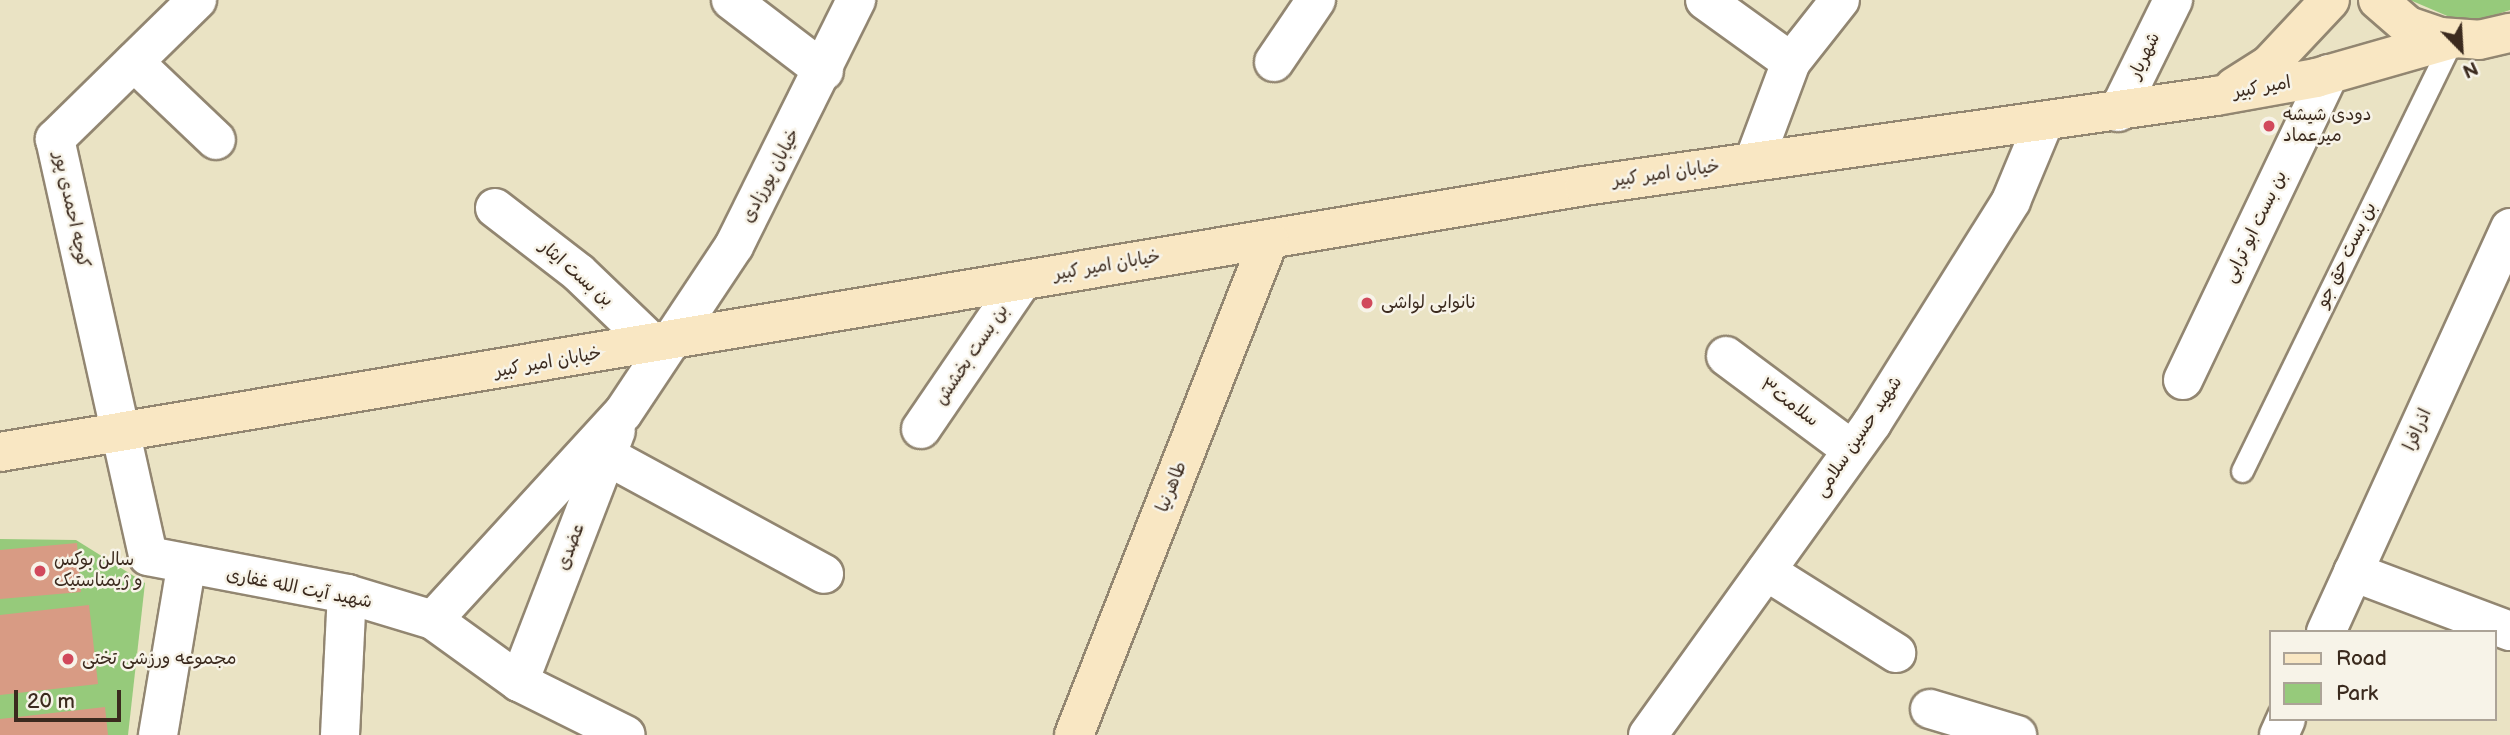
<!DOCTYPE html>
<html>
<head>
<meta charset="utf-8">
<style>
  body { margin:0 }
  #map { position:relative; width:2510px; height:735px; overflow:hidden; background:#eae3c4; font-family:"Balsamiq Sans","Playpen Sans Arabic",sans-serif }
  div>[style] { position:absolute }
  .green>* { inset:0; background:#96ca7b }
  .building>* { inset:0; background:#d89b84 }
  .roads { filter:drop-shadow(2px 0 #928671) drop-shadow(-2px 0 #928671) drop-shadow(0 2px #928671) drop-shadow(0 -2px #928671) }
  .service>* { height:21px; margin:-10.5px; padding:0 10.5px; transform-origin:10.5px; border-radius:10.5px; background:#fff }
  .minor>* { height:38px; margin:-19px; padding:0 19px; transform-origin:19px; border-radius:19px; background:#fff }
  .secondary>* { height:38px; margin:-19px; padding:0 19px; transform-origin:19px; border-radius:19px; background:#f9e7c3 }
  .dots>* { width:19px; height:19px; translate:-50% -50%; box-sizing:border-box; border:4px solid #f7f3e8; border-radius:50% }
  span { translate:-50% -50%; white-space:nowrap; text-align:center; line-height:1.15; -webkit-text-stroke:5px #f7f3e8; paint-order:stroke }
  .street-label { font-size:18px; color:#3b2a1e }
  .poi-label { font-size:18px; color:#3b2a1e }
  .left { translate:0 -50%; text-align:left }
  .legend { position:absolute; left:2269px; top:630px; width:228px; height:91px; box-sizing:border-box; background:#f7f3e8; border:2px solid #aca397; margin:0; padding:9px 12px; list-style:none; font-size:21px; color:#3b2a1e }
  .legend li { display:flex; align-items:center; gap:14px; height:35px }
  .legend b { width:35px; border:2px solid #aca397 }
  .north { position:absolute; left:2426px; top:14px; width:70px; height:70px; -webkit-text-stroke:5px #f7f3e8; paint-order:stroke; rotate:156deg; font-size:19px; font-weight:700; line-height:28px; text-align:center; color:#3b2a1e }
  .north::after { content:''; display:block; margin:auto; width:24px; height:32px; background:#3b2a1e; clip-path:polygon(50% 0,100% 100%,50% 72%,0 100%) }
  .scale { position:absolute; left:14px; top:690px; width:107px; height:32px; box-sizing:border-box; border:4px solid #3b2a1e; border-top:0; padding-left:9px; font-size:21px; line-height:24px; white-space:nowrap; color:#3b2a1e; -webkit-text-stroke:5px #f7f3e8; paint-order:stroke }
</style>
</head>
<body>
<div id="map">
  <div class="green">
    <div style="clip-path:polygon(2410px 0,2510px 0,2510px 10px,2480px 20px,2452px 18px)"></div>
    <div style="clip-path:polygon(0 539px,76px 540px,145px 583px,128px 735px,0 735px)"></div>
  </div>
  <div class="building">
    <div style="clip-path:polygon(77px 543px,81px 592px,0 599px,0 550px)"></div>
    <div style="clip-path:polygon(89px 605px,98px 684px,0 695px,0 615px)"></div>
    <div style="clip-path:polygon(105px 707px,108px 735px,0 735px,0 719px)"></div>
  </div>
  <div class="roads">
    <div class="service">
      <div style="left:2242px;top:471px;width:481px;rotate:-64deg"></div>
    </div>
    <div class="minor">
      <div style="left:197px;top:0;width:199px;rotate:135.6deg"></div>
      <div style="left:55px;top:139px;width:427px;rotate:77.4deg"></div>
      <div style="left:148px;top:556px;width:203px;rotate:10.8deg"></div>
      <div style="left:347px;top:594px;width:90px;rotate:16.8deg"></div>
      <div style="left:433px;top:620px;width:106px;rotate:35.8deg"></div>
      <div style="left:519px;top:682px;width:119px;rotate:26.4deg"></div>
      <div style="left:731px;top:0;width:117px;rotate:37.4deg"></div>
      <div style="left:1705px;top:0;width:106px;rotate:35.8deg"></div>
      <div style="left:134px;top:62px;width:113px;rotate:43.6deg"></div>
      <div style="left:1274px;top:62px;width:75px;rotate:-55.9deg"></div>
      <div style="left:2118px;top:112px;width:125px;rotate:-63.8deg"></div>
      <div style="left:1754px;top:161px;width:106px;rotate:-69.5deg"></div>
      <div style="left:1791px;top:62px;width:79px;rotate:-51.7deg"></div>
      <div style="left:495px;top:208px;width:106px;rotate:37.7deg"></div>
      <div style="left:579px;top:273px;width:104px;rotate:43.8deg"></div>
      <div style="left:1726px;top:356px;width:157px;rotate:36.7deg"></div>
      <div style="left:2183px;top:380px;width:339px;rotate:-64.5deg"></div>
      <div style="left:921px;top:429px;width:179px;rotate:-55.7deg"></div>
      <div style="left:607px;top:456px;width:247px;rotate:28.5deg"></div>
      <div style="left:1766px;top:571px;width:154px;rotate:32.2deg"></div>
      <div style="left:2353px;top:572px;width:168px;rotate:20.6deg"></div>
      <div style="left:433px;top:620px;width:281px;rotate:-47.5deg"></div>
      <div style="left:623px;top:413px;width:201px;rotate:-56.4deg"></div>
      <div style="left:734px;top:246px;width:275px;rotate:-63.6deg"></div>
      <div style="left:2326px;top:632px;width:444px;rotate:-65.5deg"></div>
      <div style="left:519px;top:682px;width:269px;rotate:-68.9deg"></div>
      <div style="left:1930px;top:709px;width:91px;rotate:16.6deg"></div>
      <div style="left:158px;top:735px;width:169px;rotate:-80.5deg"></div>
      <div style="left:340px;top:735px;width:141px;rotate:-87.2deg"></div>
      <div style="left:1648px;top:735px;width:384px;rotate:-54.3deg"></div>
      <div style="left:1872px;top:423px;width:262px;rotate:-57.9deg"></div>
      <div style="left:2011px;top:201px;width:83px;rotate:-67.4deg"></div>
      <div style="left:2279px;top:735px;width:17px;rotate:-66deg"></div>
    </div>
    <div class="secondary">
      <div style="left:2378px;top:0;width:40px;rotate:41deg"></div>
      <div style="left:2408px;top:26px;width:34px;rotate:19deg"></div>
      <div style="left:2440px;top:37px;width:39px;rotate:4deg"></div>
      <div style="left:2479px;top:40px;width:32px;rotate:-13deg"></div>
      <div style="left:2234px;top:87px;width:41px;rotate:-32.2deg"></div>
      <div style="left:2269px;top:65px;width:89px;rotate:-46.8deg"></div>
      <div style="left:0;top:452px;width:1606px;rotate:-9.53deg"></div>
      <div style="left:1584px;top:186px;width:638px;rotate:-8.1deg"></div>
      <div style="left:2216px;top:96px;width:102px;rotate:-10.2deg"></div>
      <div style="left:2316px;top:78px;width:142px;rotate:-15.9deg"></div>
      <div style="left:1074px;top:735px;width:532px;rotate:-68.5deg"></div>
    </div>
  </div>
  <div class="dots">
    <div style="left:2269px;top:126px;background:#d1495b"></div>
    <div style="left:1367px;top:303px;background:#d1495b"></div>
    <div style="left:40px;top:571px;background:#d1495b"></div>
    <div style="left:68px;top:659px;background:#d1495b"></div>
  </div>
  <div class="street-label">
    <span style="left:2145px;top:56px;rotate:-64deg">شهریار</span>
    <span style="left:2262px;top:88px;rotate:-10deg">امیر کبیر</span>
    <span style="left:1666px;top:174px;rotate:-8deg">خیابان امیر کبیر</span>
    <span style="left:771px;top:176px;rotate:-62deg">خیابان پورزادی</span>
    <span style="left:71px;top:210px;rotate:78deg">کوچه احمدی پور</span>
    <span style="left:2256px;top:227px;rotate:-64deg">بن بست ابو ترابی</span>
    <span style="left:2347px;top:255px;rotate:-64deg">بن بست حق جو</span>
    <span style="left:1107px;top:266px;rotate:-10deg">خیابان امیر کبیر</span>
    <span style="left:576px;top:274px;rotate:41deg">بن بست ایثار</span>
    <span style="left:972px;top:355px;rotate:-56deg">بن بست بخشش</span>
    <span style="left:548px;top:363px;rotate:-10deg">خیابان امیر کبیر</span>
    <span style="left:1789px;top:403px;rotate:37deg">سلامت۳</span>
    <span style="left:2418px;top:430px;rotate:-66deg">اذرافرا</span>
    <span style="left:1859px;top:437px;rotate:-56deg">شهید حسین سلامی</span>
    <span style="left:1172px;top:487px;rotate:-68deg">طاهرنیا</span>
    <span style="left:571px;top:547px;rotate:-69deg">عضدی</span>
    <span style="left:299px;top:589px;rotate:11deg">شهید آیت الله غفاری</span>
  </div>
  <div class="poi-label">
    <span class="left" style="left:2283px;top:126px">دودی شیشه<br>میرعماد</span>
    <span class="left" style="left:1381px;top:303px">نانوایی لواشی</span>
    <span class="left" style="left:54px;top:571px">سالن بوکس<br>و ژیمناستیک</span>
    <span class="left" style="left:82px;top:659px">مجموعه ورزشی تختی</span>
  </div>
  <ul class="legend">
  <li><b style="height:9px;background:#f9e7c3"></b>Road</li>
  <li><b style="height:19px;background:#96ca7b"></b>Park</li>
  </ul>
  <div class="north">N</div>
  <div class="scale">20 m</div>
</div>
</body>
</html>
